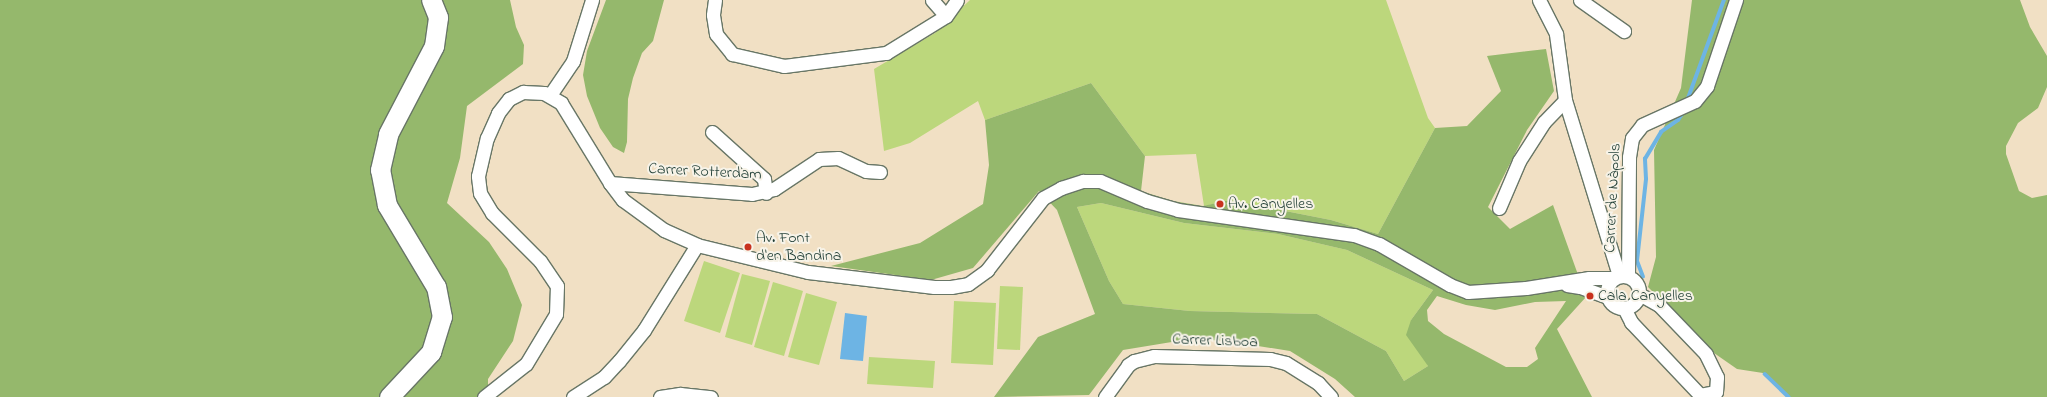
<!DOCTYPE html>
<html>
<head>
<meta charset="utf-8">
<style>
  body { margin:0 }
  #map { position:relative; width:2047px; height:397px; overflow:hidden; background:#f1e0c4; font-family:"Indie Flower",sans-serif }
  div>[style] { position:absolute }
  .green>* { inset:0; background:#bcd77c }
  .forest>* { inset:0; background:#95b86c }
  .water>* { inset:0; background:#6db4e4 }
  .stream>* { height:3.5px; margin:-1.75px; padding:0 1.75px; transform-origin:1.75px; border-radius:1.75px; background:#6db4e4 }
  .roads { filter:drop-shadow(1px 0 #687666) drop-shadow(-1px 0 #687666) drop-shadow(0 1px #687666) drop-shadow(0 -1px #687666) }
  .street>* { height:13px; margin:-6.5px; padding:0 6.5px; transform-origin:6.5px; border-radius:6.5px; background:#fff }
  .street>.ring { margin:-6.5px; padding:0; box-sizing:content-box; background:none; border:13px solid #fff; border-radius:50% }
  .secondary>* { height:19px; margin:-9.5px; padding:0 9.5px; transform-origin:9.5px; border-radius:9.5px; background:#fff }
  .dots>* { width:11px; height:11px; translate:-50% -50%; box-sizing:border-box; border:2px solid #f7f3e8; border-radius:50% }
  span { translate:-50% -50%; white-space:nowrap; text-align:center; line-height:1.15; -webkit-text-stroke:4px #f7f3e8; paint-order:stroke }
  .street-label { font-size:16px; color:#1f3d34 }
  .poi-label { font-size:16px; color:#1f3d34 }
  .left { translate:0 -50%; text-align:left }
</style>
</head>
<body>
<div id="map">
  <div class="green">
    <div style="clip-path:polygon(970px 0,1386px 0,1428px 118px,1435px 128px,1378px 234px,1331px 220px,1230px 200px,1204px 206px,1196px 154px,1145px 156px,1091px 83px,985px 120px,978px 101px,910px 143px,884px 151px,874px 69px,935px 33px)"></div>
    <div style="clip-path:polygon(1101px 203px,1184px 223px,1278px 234px,1347px 250px,1433px 290px,1411px 320px,1428px 366px,1404px 381px,1386px 351px,1317px 314px,1190px 311px,1123px 304px,1109px 281px,1077px 207px)"></div>
    <div style="clip-path:polygon(704px 261px,740px 273px,720px 333px,684px 321px)"></div>
    <div style="clip-path:polygon(742px 274px,770px 281px,752px 345px,725px 337px)"></div>
    <div style="clip-path:polygon(773px 282px,803px 291px,784px 356px,754px 347px)"></div>
    <div style="clip-path:polygon(1000px 286px,1023px 287px,1020px 350px,997px 349px)"></div>
    <div style="clip-path:polygon(806px 293px,837px 302px,819px 365px,788px 357px)"></div>
    <div style="clip-path:polygon(954px 301px,996px 303px,993px 365px,951px 363px)"></div>
    <div style="clip-path:polygon(869px 357px,935px 361px,933px 388px,867px 384px)"></div>
  </div>
  <div class="forest">
    <div style="clip-path:polygon(0 0,510px 0,516px 27px,524px 45px,523px 64px,467px 106px,460px 158px,447px 203px,489px 242px,507px 269px,522px 305px,513px 341px,488px 379px,488px 397px,0 397px)"></div>
    <div style="clip-path:polygon(606px 0,664px 0,653px 41px,642px 53px,633px 78px,628px 99px,627px 142px,624px 153px,613px 147px,600px 128px,587px 96px,583px 75px,587px 51px)"></div>
    <div style="clip-path:polygon(1692px 0,2020px 0,2030px 27px,2047px 56px,2047px 87px,2038px 108px,2018px 123px,2006px 146px,2006px 154px,2019px 191px,2032px 198px,2047px 195px,2047px 397px,1787px 397px,1763px 373px,1737px 369px,1714px 353px,1648px 287px,1656px 257px,1654px 150px,1681px 88px)"></div>
    <div style="clip-path:polygon(evenodd,1546px 49px,1554px 91px,1527px 130px,1488px 207px,1510px 229px,1553px 205px,1586px 297px,1557px 329px,1592px 397px,1355px 397px,1335px 379px,1290px 351px,1227px 341px,1190px 339px,1123px 350px,1089px 395px,994px 397px,1038px 337px,1095px 314px,1057px 210px,1039px 191px,973px 268px,931px 280px,831px 266px,920px 243px,983px 204px,989px 165px,985px 120px,1091px 83px,1145px 156px,1141px 191px,1173px 201px,1203px 206px,1230px 200px,1331px 220px,1378px 234px,1435px 128px,1467px 126px,1501px 91px,1487px 56px,1546px 49px,1101px 203px,1184px 223px,1278px 234px,1347px 250px,1433px 290px,1411px 320px,1406px 335px,1428px 366px,1404px 381px,1386px 351px,1317px 314px,1190px 311px,1123px 304px,1109px 281px,1077px 207px,1101px 203px,1546px 49px,1437px 296px,1466px 305px,1495px 310px,1535px 302px,1566px 301px,1535px 348px,1538px 359px,1527px 367px,1506px 367px,1444px 334px,1428px 321px,1427px 310px,1437px 296px)"></div>
  </div>
  <div class="water">
    <div style="clip-path:polygon(845px 313px,867px 316px,863px 361px,840px 359px)"></div>
  </div>
  <div class="stream">
    <div style="left:1687px;top:101px;width:108px;rotate:-69.9deg"></div>
    <div style="left:1643px;top:277px;width:17px;rotate:-111deg"></div>
    <div style="left:1637px;top:261px;width:82px;rotate:-83.7deg"></div>
    <div style="left:1646px;top:179px;width:20px;rotate:-93deg"></div>
    <div style="left:1645px;top:159px;width:31px;rotate:-59deg"></div>
    <div style="left:1661px;top:132px;width:21px;rotate:-35deg"></div>
    <div style="left:1678px;top:120px;width:12px;rotate:-55deg"></div>
    <div style="left:1765px;top:374px;width:33px;rotate:44deg"></div>
  </div>
  <div class="roads">
    <div class="street">
      <div style="left:715px;top:0;width:15px;rotate:98deg"></div>
      <div style="left:713px;top:15px;width:19px;rotate:81deg"></div>
      <div style="left:716px;top:34px;width:26px;rotate:51deg"></div>
      <div style="left:732px;top:54px;width:53px;rotate:13deg"></div>
      <div style="left:784px;top:66px;width:103px;rotate:-7.3deg"></div>
      <div style="left:886px;top:53px;width:70px;rotate:-31.7deg"></div>
      <div style="left:946px;top:16px;width:19px;rotate:-55deg"></div>
      <div style="left:932px;top:0;width:21px;rotate:49deg"></div>
      <div style="left:1539px;top:0;width:38px;rotate:63deg"></div>
      <div style="left:1556px;top:34px;width:67px;rotate:82.2deg"></div>
      <div style="left:1565px;top:100px;width:184px;rotate:72.9deg"></div>
      <div style="left:1580px;top:0;width:54px;rotate:35.2deg"></div>
      <div style="left:550px;top:95px;width:41px;rotate:-55.9deg"></div>
      <div style="left:573px;top:61px;width:64px;rotate:-72.7deg"></div>
      <div style="left:712px;top:132px;width:70px;rotate:42.1deg"></div>
      <div style="left:764px;top:179px;width:14px;rotate:82deg"></div>
      <div style="left:610px;top:183px;width:142px;rotate:4.4deg"></div>
      <div style="left:752px;top:194px;width:23px;rotate:-13deg"></div>
      <div style="left:774px;top:189px;width:54px;rotate:-33.7deg"></div>
      <div style="left:819px;top:159px;width:19px;rotate:-3deg"></div>
      <div style="left:838px;top:158px;width:31px;rotate:25deg"></div>
      <div style="left:866px;top:171px;width:14px;rotate:4deg"></div>
      <div style="left:1499px;top:208px;width:51px;rotate:-66.9deg"></div>
      <div style="left:1519px;top:161px;width:46px;rotate:-57.3deg"></div>
      <div style="left:1544px;top:122px;width:30px;rotate:-46deg"></div>
      <div class="ring" style="left:1607px;top:276px;width:19px;height:19px"></div>
      <div style="left:1628px;top:276px;width:119px;rotate:-89.5deg"></div>
      <div style="left:1629px;top:157px;width:19px;rotate:-81deg"></div>
      <div style="left:1632px;top:138px;width:16px;rotate:-52deg"></div>
      <div style="left:1642px;top:125px;width:58px;rotate:-24.4deg"></div>
      <div style="left:1695px;top:101px;width:19px;rotate:-51deg"></div>
      <div style="left:1707px;top:86px;width:91px;rotate:-71.4deg"></div>
      <div style="left:1567px;top:285px;width:13px;rotate:9deg"></div>
      <div style="left:1580px;top:287px;width:29px;rotate:20deg"></div>
      <div style="left:1624px;top:308px;width:16px;rotate:63deg"></div>
      <div style="left:1631px;top:322px;width:100px;rotate:46.6deg"></div>
      <div style="left:1700px;top:395px;width:16px;rotate:-11deg"></div>
      <div style="left:1716px;top:392px;width:15px;rotate:-86deg"></div>
      <div style="left:1717px;top:377px;width:25px;rotate:-116deg"></div>
      <div style="left:1706px;top:354px;width:68px;rotate:-133.8deg"></div>
      <div style="left:1659px;top:305px;width:23px;rotate:-151deg"></div>
      <div style="left:484px;top:397px;width:53px;rotate:-38.2deg"></div>
      <div style="left:526px;top:364px;width:58px;rotate:-59deg"></div>
      <div style="left:556px;top:314px;width:28px;rotate:-88deg"></div>
      <div style="left:557px;top:286px;width:30px;rotate:-124deg"></div>
      <div style="left:540px;top:261px;width:68px;rotate:-135deg"></div>
      <div style="left:492px;top:213px;width:23px;rotate:-121deg"></div>
      <div style="left:480px;top:193px;width:17px;rotate:-97deg"></div>
      <div style="left:478px;top:176px;width:39px;rotate:-77deg"></div>
      <div style="left:487px;top:138px;width:27px;rotate:-66deg"></div>
      <div style="left:498px;top:113px;width:18px;rotate:-52deg"></div>
      <div style="left:509px;top:99px;width:16px;rotate:-27deg"></div>
      <div style="left:523px;top:92px;width:21px;rotate:3deg"></div>
      <div style="left:544px;top:93px;width:20px;rotate:30deg"></div>
      <div style="left:561px;top:103px;width:94px;rotate:58.5deg"></div>
      <div style="left:610px;top:183px;width:21px;rotate:53deg"></div>
      <div style="left:623px;top:200px;width:51px;rotate:36.2deg"></div>
      <div style="left:664px;top:230px;width:36px;rotate:24deg"></div>
      <div style="left:697px;top:245px;width:114px;rotate:13.7deg"></div>
      <div style="left:808px;top:272px;width:127px;rotate:6.8deg"></div>
      <div style="left:934px;top:287px;width:17px"></div>
      <div style="left:951px;top:287px;width:17px;rotate:-10deg"></div>
      <div style="left:968px;top:284px;width:24px;rotate:-36deg"></div>
      <div style="left:987px;top:270px;width:91px;rotate:-52.1deg"></div>
      <div style="left:1043px;top:198px;width:21px;rotate:-29deg"></div>
      <div style="left:1061px;top:188px;width:23px;rotate:-18deg"></div>
      <div style="left:1083px;top:181px;width:17px"></div>
      <div style="left:1100px;top:181px;width:51px;rotate:23.1deg"></div>
      <div style="left:1147px;top:201px;width:32px;rotate:16deg"></div>
      <div style="left:1178px;top:210px;width:178px;rotate:8.1deg"></div>
      <div style="left:1354px;top:235px;width:27px;rotate:20deg"></div>
      <div style="left:1379px;top:244px;width:82px;rotate:30deg"></div>
      <div style="left:1450px;top:285px;width:19px;rotate:21deg"></div>
      <div style="left:1468px;top:292px;width:58px;rotate:-3.9deg"></div>
      <div style="left:1526px;top:288px;width:64px;rotate:-9deg"></div>
      <div style="left:1589px;top:278px;width:25px"></div>
      <div style="left:573px;top:397px;width:37px;rotate:-33deg"></div>
      <div style="left:604px;top:377px;width:22px;rotate:-47deg"></div>
      <div style="left:619px;top:361px;width:40px;rotate:-51deg"></div>
      <div style="left:644px;top:330px;width:100px;rotate:-58.1deg"></div>
      <div style="left:660px;top:397px;width:20px;rotate:-9deg"></div>
      <div style="left:680px;top:394px;width:31px;rotate:6deg"></div>
      <div style="left:1105px;top:397px;width:39px;rotate:-54deg"></div>
      <div style="left:1128px;top:365px;width:7px;rotate:-34deg"></div>
      <div style="left:1134px;top:361px;width:21px;rotate:-14deg"></div>
      <div style="left:1154px;top:356px;width:116px;rotate:1.5deg"></div>
      <div style="left:1270px;top:359px;width:16px;rotate:14deg"></div>
      <div style="left:1286px;top:363px;width:38px;rotate:32deg"></div>
      <div style="left:1318px;top:383px;width:19px;rotate:47deg"></div>
    </div>
    <div class="secondary">
      <div style="left:389px;top:397px;width:62px;rotate:-47deg"></div>
      <div style="left:431px;top:352px;width:37px;rotate:-73deg"></div>
      <div style="left:442px;top:317px;width:31px;rotate:-101deg"></div>
      <div style="left:436px;top:287px;width:96px;rotate:-120.9deg"></div>
      <div style="left:387px;top:205px;width:36px;rotate:-101deg"></div>
      <div style="left:380px;top:170px;width:37px;rotate:-77deg"></div>
      <div style="left:388px;top:134px;width:99px;rotate:-62.4deg"></div>
      <div style="left:434px;top:46px;width:29px;rotate:-82deg"></div>
      <div style="left:438px;top:17px;width:18px;rotate:-112deg"></div>
    </div>
  </div>
  <div class="dots">
    <div style="left:1220px;top:204px;background:#c8321e"></div>
    <div style="left:748px;top:247px;background:#c8321e"></div>
    <div style="left:1590px;top:296px;background:#c8321e"></div>
  </div>
  <div class="street-label">
    <span style="left:705px;top:172px;rotate:3deg">Carrer Rotterdam</span>
    <span style="left:1613px;top:198px;rotate:-87deg">Carrer de Nàpols</span>
    <span style="left:1215px;top:341px;rotate:2deg">Carrer Lisboa</span>
  </div>
  <div class="poi-label">
    <span class="left" style="left:1228px;top:204px">Av. Canyelles</span>
    <span class="left" style="left:756px;top:247px">Av. Font<br>d'en Bandina</span>
    <span class="left" style="left:1598px;top:296px">Cala Canyelles</span>
  </div>
</div>
</body>
</html>
